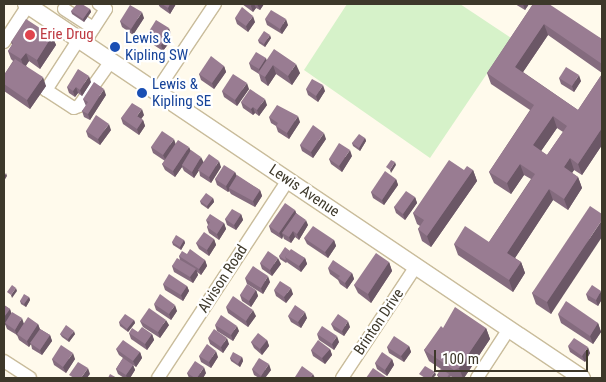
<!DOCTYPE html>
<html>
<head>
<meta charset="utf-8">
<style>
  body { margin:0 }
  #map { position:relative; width:606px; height:382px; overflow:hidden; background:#fffaec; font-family:"Roboto Condensed",sans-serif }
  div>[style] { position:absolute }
  .green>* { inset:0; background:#d6f2c9 }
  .roads { filter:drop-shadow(1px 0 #c9bc9b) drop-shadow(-1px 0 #c9bc9b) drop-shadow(0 1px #c9bc9b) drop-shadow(0 -1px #c9bc9b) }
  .minor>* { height:12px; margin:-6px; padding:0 6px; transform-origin:6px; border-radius:6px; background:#fff }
  .major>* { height:16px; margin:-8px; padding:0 8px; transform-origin:8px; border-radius:8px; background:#fff }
  .wall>* { inset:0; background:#846b7e }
  .shaded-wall>* { inset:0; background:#6b5766 }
  .building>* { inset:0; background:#997c92 }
  .dots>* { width:14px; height:14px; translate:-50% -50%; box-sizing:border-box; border:2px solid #fff; border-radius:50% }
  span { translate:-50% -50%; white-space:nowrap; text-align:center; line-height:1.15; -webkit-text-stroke:4.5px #fff; paint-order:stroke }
  .health-label { font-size:15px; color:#be3a42 }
  .left { translate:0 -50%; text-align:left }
  .transit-label { font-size:15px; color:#164399 }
  .street-label { font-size:15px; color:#3d382a }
  .frame { position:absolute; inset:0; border:5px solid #3d382a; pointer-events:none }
  .scale { position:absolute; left:434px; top:350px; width:154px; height:22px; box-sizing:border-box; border:2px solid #3d382a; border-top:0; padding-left:6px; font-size:15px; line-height:18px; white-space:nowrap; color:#3d382a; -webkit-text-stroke:4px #fff; paint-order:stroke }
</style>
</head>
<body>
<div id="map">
  <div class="green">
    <div style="clip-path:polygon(347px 4px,460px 4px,511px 38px,430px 158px,304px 70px)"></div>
  </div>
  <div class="roads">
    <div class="minor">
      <div style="left:64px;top:9px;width:35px;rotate:33deg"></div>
      <div style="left:79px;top:39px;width:61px;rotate:122.9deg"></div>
      <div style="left:46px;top:90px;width:33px;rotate:33deg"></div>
      <div style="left:74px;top:108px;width:5px;rotate:-22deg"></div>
      <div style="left:79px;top:106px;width:55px;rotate:-54.6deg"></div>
      <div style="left:4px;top:42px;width:45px;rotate:-56.7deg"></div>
      <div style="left:84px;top:43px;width:40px;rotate:-57.1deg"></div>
      <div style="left:106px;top:9px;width:9px;rotate:-144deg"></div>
      <div style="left:156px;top:92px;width:106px;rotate:-56.2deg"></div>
      <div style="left:4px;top:361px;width:31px;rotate:33deg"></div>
      <div style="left:158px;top:378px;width:237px;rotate:-56.7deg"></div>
      <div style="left:342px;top:378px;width:134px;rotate:-56.5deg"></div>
      <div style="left:477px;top:378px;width:59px;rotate:-56.9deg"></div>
    </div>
    <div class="major">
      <div style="left:26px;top:4px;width:670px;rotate:33.93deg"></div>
    </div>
  </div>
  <div class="wall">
    <div style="clip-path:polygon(158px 4px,176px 4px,170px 14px,160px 7px)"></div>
    <div style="clip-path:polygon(242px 4px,264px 4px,260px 10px,256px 8px,253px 12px)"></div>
    <div style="clip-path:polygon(515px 4px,529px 4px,525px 10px)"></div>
    <div style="clip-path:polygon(evenodd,533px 4px,602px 39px,602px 73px,548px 35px,523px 72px,578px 110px,602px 74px,602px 145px,582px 175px,574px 170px,572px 173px,578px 177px,582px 188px,568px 210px,553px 200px,515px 258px,521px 262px,525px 273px,513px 292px,458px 255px,454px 244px,489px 242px,531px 179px,524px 175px,511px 194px,494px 183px,489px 172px,530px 110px,491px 84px,487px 73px,533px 4px,557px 128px,563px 132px,547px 155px,541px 151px,557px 128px)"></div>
    <div style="clip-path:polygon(90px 9px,91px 12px,84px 22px,72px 14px,71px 11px)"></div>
    <div style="clip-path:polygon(144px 18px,133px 35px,122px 27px,120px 21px)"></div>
    <div style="clip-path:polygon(235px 18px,255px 22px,248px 32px,237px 24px)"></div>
    <div style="clip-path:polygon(265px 19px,288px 25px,282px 34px,267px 25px)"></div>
    <div style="clip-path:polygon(171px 34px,170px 36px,171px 40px,163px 51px,149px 42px,146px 36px)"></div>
    <div style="clip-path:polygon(52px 36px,56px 45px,40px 69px,29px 61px,26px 66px,46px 86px,30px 109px,4px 91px,4px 75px,13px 61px,11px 59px,8px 51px,12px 45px,11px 42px)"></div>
    <div style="clip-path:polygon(271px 38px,265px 47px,259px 43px,258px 40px)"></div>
    <div style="clip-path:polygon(266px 58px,266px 60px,300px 73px,292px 85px,276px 74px,268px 86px,261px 81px,259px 74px,251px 69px,249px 63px)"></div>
    <div style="clip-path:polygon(224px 66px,226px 72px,214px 89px,201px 80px,199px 74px)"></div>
    <div style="clip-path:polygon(559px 78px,581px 81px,574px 92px,561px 84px)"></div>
    <div style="clip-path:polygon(91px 82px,82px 96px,78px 93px,75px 97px,69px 93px,67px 87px)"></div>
    <div style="clip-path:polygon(249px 89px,237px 106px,224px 97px,222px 91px)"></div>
    <div style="clip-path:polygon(306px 89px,325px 91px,318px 102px,308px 95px)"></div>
    <div style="clip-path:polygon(106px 95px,90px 120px,84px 117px,82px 111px,86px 106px,83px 99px)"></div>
    <div style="clip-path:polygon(241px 102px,267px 105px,259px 116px,255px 113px,253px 115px,243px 108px)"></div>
    <div style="clip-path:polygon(144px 115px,141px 119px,143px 120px,145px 126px,139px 135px,123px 124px,121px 118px)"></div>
    <div style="clip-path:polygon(269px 117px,300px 122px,289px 139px,278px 132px,276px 126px,271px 123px)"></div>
    <div style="clip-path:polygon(111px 130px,100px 145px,88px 137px,86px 131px)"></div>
    <div style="clip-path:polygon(365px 138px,366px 141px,360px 151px,353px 146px,352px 143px)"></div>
    <div style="clip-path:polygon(326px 139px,313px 158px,302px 151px,300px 145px)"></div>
    <div style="clip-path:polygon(176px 144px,191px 151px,203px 162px,221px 167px,211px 183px,200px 176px,199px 170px,194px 178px,184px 171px,182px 167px,175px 177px,165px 170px,162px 164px,165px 161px,153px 153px,151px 147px)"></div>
    <div style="clip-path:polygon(352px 156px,342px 172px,331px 164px,329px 159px)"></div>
    <div style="clip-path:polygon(464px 170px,473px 170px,477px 181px,431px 247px,422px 241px,418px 229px,420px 226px,417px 224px,413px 213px)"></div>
    <div style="clip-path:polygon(235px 172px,237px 176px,260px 190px,262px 196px,255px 207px,231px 194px,229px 191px,228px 192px,217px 185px,215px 179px)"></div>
    <div style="clip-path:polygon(396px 179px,398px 185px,384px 205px,373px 198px,371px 192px)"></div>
    <div style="clip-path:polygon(415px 197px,417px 203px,405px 220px,396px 213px,394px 207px)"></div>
    <div style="clip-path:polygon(213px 198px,214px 202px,208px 209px,201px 204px,200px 201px)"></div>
    <div style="clip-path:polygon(295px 210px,296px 213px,308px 225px,299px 240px,295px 237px,291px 243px,284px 239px,283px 236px,282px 239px,271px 232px,269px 226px)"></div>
    <div style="clip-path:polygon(241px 214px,243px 220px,236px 230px,227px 225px,225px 219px)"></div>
    <div style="clip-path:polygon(602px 214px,551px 314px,536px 304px,532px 293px)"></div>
    <div style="clip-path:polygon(206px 220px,224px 223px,226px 229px,219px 240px,209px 233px,207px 227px,208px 225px)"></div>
    <div style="clip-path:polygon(304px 238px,334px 240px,336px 246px,328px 258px,307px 244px)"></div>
    <div style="clip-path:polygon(214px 239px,216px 245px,209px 256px,199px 249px,196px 243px)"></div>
    <div style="clip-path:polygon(184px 240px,185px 243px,181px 250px,173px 245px,172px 242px)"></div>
    <div style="clip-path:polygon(290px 251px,305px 258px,307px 264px,301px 272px,288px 263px,287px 262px,286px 263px,280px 259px,279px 256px)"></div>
    <div style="clip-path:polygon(187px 254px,205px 260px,207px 266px,201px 275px,197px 272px,198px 275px,193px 283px,174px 272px,172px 266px,180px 260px,179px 256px)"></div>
    <div style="clip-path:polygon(389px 262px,392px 271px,371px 303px,358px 293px,354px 285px)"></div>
    <div style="clip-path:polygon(260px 263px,281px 264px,272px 276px,262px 269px)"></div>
    <div style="clip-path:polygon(328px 268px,352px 273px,354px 279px,347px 289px,340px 284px,338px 280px,330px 274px)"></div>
    <div style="clip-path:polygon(245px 278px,270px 282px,263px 294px,247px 284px)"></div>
    <div style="clip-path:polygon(163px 284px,187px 286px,189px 291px,183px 301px,165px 290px)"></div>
    <div style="clip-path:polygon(256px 290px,258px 296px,251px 307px,242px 301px,240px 295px)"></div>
    <div style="clip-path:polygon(274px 290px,293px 294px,286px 303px,276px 296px)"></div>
    <div style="clip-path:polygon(602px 293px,602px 299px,598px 306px,588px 300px,586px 294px)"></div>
    <div style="clip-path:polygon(29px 297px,30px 300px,26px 307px,21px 304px,20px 301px)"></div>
    <div style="clip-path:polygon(154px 304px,177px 311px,171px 320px,156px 310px)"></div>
    <div style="clip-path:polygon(4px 305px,10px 309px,11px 314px,24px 324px,38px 324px,40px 329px,50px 335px,52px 341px,42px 355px,32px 349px,31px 344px,29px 347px,19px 340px,17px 335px,7px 329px,5px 324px,4px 327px)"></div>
    <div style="clip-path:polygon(226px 307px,256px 316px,248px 327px,228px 313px)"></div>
    <div style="clip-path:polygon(558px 314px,598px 323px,601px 332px,593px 344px,561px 323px)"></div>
    <div style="clip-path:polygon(288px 316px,307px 318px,301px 328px,291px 322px)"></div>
    <div style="clip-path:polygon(134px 320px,135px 323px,128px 332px,120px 326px,119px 322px)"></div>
    <div style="clip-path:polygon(140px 321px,169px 325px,160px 338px,143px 327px)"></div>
    <div style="clip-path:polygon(331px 324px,350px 327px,344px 336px,334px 330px)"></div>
    <div style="clip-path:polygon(215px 325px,239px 331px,233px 341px,217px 331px)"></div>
    <div style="clip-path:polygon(443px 328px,486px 328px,490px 339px,464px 378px,454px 378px,450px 376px,451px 377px,450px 378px,439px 378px,437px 375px,441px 369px,429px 361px,424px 350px)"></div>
    <div style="clip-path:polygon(138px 332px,152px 334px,154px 340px,147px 350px,131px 339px,129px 333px)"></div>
    <div style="clip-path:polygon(60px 334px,75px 334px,69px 342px,62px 337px)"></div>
    <div style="clip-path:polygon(317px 334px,339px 342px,334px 350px,319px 340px)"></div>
    <div style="clip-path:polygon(208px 338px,229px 344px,223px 353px,210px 344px)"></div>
    <div style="clip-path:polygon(267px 340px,269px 346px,262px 355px,254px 348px,251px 342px)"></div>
    <div style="clip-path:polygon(409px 346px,411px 352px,404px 362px,389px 353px,387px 347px)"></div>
    <div style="clip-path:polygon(568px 346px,590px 353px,585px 362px,570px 352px)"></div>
    <div style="clip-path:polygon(116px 349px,140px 352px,142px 358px,136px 367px,133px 365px,135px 370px,130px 378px,124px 378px,118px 374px,116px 369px,123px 358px,119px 355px)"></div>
    <div style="clip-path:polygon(330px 349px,332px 355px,325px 364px,313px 356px,311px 350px)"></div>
    <div style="clip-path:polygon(199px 356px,218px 357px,211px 368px,201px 362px)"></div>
    <div style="clip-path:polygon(242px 357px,243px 361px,240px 367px,231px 361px,230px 358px)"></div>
    <div style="clip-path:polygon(52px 359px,75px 359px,66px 373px,54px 365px)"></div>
    <div style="clip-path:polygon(392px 359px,394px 365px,387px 376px,377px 369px,375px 363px)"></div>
    <div style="clip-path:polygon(252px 369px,271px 370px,265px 378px,259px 378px,254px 375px)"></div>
    <div style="clip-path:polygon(187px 373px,206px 373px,203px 378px,189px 378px)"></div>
  </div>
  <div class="shaded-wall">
    <div style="clip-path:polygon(170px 4px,176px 4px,170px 14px,168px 8px)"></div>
    <div style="clip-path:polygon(252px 4px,254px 4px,256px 8px,253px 12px,251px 6px)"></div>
    <div style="clip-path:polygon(257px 4px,264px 4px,260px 10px)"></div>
    <div style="clip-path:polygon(523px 4px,529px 4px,525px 10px)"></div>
    <div style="clip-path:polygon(90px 9px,91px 12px,84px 22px,83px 19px)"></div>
    <div style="clip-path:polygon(142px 12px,144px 18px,133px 35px,131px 29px)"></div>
    <div style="clip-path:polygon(253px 16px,255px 22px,248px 32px,246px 26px)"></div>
    <div style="clip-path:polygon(286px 19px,288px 25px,282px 34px,280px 29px)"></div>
    <div style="clip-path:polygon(544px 24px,548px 35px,519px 78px,515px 67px)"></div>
    <div style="clip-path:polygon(169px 28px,171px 34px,170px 36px,171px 40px,163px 51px,161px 45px,166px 32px)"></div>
    <div style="clip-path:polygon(270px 35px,271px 38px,265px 47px,264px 44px)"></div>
    <div style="clip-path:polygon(52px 36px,56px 45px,40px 69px,37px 60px)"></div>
    <div style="clip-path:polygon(26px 53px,29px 61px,24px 68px,21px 59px)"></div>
    <div style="clip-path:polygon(266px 58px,268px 64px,261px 75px,259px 69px)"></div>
    <div style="clip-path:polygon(296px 64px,300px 73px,292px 85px,288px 76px)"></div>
    <div style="clip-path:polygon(273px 65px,276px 74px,268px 86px,265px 77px)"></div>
    <div style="clip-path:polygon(224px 66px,226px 72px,214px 89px,212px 83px)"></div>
    <div style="clip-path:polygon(579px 75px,581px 81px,574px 92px,572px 86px)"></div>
    <div style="clip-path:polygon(89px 76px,91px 82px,82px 96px,80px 90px)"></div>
    <div style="clip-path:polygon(43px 77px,46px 86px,30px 109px,27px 100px)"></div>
    <div style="clip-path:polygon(247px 83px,249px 89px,237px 106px,235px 100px)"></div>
    <div style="clip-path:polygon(323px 85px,325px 91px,318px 102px,316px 96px)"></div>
    <div style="clip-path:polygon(76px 87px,78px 93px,75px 97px,73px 91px)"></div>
    <div style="clip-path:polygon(104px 89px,106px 95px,90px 120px,88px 114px)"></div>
    <div style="clip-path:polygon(265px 99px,267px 105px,259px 116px,257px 110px)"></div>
    <div style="clip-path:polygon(253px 107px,255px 113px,253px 115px,251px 109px)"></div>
    <div style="clip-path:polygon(142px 109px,144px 115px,139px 122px,137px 116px)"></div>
    <div style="clip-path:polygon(298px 116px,300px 122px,289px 139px,287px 133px)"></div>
    <div style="clip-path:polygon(553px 116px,557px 128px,537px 157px,533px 145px)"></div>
    <div style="clip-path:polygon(143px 120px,145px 126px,139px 135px,137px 129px)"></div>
    <div style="clip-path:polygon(109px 124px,111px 130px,100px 145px,98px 139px)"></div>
    <div style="clip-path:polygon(602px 128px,602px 145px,582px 175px,578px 164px)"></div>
    <div style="clip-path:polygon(324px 133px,326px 139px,313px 158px,311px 152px)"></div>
    <div style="clip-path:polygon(365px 138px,366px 141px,360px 151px,359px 148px)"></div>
    <div style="clip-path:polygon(174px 139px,176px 145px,166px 161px,163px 155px)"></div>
    <div style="clip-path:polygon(189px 147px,192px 153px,182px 165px,182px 167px,175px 177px,173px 171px)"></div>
    <div style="clip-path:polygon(350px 150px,352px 156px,342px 172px,339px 166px)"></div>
    <div style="clip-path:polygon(201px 157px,204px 163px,194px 178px,192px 172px)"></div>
    <div style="clip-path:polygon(570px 158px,574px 170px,568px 179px,564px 167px)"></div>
    <div style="clip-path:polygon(219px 161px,221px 167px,211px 183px,209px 177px)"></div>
    <div style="clip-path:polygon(395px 162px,396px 165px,391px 173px,390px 170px)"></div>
    <div style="clip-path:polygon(520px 164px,524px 175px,511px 194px,507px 183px)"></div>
    <div style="clip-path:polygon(473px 170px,477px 181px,431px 247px,427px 236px)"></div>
    <div style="clip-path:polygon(235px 172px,237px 178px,229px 188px,229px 191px,228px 192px,226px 186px)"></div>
    <div style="clip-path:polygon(6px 173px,7px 176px,4px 181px,4px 177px)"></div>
    <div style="clip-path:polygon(578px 177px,582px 188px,568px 210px,564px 199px)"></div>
    <div style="clip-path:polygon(396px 179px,398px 185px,384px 205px,382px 200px)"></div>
    <div style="clip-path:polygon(549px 189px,553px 200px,511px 264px,507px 253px)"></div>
    <div style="clip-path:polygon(260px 190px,262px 196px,255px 207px,253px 201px)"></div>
    <div style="clip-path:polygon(415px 197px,417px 203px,405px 220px,403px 214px)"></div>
    <div style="clip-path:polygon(213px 198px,214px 202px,208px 209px,207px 206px)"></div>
    <div style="clip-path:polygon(295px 210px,297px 216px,282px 233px,283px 236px,282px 239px,279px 233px)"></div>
    <div style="clip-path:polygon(241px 214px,243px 220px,236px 230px,234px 225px)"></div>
    <div style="clip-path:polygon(306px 220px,308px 225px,299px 240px,297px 234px)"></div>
    <div style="clip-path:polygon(602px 220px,602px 237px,551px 314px,547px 302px)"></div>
    <div style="clip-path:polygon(224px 223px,226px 229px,219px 240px,217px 234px)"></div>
    <div style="clip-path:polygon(293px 231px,295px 237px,291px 243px,289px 237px)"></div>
    <div style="clip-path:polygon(214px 239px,216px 245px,209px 256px,207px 250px)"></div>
    <div style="clip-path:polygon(184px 240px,185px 243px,181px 250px,180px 247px)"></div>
    <div style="clip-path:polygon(334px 240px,336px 246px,328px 258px,325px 252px)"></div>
    <div style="clip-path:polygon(278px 258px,281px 264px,272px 276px,270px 270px)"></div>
    <div style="clip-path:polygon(305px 258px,307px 264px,301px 272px,299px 266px)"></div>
    <div style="clip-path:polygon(205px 260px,207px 266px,201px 275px,199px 269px)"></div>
    <div style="clip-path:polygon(389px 262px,392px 271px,371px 303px,368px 294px)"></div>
    <div style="clip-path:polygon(521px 262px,525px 273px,513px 292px,509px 280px)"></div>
    <div style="clip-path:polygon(196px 269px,198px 275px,193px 283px,190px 277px)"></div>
    <div style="clip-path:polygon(352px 273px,354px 279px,347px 289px,345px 283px)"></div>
    <div style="clip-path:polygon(268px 276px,270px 282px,263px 294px,261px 288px)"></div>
    <div style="clip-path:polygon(187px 286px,189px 291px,183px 301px,181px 295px)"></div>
    <div style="clip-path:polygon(16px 288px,17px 291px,12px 298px,11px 295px)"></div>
    <div style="clip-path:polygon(291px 288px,293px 294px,286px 303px,284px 297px)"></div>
    <div style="clip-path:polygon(256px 290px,258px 296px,251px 307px,249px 301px)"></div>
    <div style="clip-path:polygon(601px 291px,602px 299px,598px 306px,596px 300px)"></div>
    <div style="clip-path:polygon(29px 297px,30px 300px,26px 307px,24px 304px)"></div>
    <div style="clip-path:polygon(175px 305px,177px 311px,171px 320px,169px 314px)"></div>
    <div style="clip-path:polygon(10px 309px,12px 315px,4px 327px,4px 317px)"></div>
    <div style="clip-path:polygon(253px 310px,256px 316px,248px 327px,246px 321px)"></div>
    <div style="clip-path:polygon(305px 312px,307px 318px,301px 328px,298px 322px)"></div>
    <div style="clip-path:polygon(22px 318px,24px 324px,17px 336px,15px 330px)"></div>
    <div style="clip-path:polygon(134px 320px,135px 323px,128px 332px,127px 329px)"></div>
    <div style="clip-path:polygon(166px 320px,169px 325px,160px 338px,158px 332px)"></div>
    <div style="clip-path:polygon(348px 321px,350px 327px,344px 336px,342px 331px)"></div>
    <div style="clip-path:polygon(598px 323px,601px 332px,593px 344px,590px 336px)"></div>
    <div style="clip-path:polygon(38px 324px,40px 330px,29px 347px,27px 341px)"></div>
    <div style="clip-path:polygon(237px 326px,239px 331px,233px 341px,231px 335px)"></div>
    <div style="clip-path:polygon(486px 328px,490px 339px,464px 378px,463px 378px,459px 368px)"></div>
    <div style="clip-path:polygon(74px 331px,75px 334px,69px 342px,68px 339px)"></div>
    <div style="clip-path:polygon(152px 334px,154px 340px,147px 350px,145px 344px)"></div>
    <div style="clip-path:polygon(50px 335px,52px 341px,42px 355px,40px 350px)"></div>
    <div style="clip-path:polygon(337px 336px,339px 342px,334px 350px,332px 344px)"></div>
    <div style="clip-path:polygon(227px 338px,229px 344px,223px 353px,221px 347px)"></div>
    <div style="clip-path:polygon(267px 340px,269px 346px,262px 355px,260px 349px)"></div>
    <div style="clip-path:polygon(409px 346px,411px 352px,404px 362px,401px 356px)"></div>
    <div style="clip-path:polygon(588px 347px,590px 353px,585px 362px,582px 356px)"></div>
    <div style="clip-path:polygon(330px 349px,332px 355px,325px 364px,322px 358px)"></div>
    <div style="clip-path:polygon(216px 351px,218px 357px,211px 368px,209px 362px)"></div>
    <div style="clip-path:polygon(140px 352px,142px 358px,136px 367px,133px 361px)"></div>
    <div style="clip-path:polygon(73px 353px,75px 359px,66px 373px,63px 367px)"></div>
    <div style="clip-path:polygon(242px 357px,243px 361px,240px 367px,238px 364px)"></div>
    <div style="clip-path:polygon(392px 359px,394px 365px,387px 376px,385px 370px)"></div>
    <div style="clip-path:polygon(269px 364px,271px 370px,265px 378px,262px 378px,261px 376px)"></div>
    <div style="clip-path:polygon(133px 365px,135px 370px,130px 378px,127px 378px,126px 375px)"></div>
    <div style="clip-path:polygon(204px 367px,206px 373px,203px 378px,197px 378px)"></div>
    <div style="clip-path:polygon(88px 368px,90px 374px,87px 378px,81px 378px)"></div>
    <div style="clip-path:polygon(435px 372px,436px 375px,433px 378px,430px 378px)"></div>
    <div style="clip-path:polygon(313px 374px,315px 378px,310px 378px)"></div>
  </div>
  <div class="building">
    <div style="clip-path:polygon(77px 4px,82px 4px,90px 9px,83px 19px,71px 11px)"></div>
    <div style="clip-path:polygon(162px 4px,170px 4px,168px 8px)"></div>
    <div style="clip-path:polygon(evenodd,533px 4px,549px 4px,602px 39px,602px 64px,544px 24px,515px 67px,578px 110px,602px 74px,602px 128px,578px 164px,570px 158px,564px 167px,578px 177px,564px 199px,549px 189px,507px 253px,521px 262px,509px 280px,454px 244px,465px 226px,489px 242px,535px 174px,520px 164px,507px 183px,489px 172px,534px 105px,487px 73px,533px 4px,553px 116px,567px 126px,547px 155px,533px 145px,553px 116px)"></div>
    <div style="clip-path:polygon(130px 5px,142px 12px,131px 29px,120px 21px)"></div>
    <div style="clip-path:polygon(242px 7px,253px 16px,246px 26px,235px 18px)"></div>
    <div style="clip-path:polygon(271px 10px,286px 19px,280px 29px,265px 19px)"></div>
    <div style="clip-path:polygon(26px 19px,52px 36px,37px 60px,26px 53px,21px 59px,8px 51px,13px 43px,11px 42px)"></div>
    <div style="clip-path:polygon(156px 20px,169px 28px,166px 32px,169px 34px,161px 45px,146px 36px)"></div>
    <div style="clip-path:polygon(264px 31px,270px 35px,264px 44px,258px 40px)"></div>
    <div style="clip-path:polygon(274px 49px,296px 64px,288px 76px,273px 65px,265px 77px,258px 73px)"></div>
    <div style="clip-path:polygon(256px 52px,266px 58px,259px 69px,249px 63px)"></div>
    <div style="clip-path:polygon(211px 56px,224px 66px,212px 83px,199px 74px)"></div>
    <div style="clip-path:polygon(15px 59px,43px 77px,27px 100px,4px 84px,4px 75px)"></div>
    <div style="clip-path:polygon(566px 67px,579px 75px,572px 86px,559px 78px)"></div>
    <div style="clip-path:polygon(78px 69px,89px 76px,80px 90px,76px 87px,73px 91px,67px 87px)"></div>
    <div style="clip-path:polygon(233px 74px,247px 83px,235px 100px,222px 91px)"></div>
    <div style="clip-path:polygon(312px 79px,323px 85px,316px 96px,306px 89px)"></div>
    <div style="clip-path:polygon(94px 82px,104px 89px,88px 114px,82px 111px,88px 102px,83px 99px)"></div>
    <div style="clip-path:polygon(250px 89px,265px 99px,257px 110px,253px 107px,251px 109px,241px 102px)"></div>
    <div style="clip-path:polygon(132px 103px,142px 109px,137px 116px,143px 120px,137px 129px,121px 118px)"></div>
    <div style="clip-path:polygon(277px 105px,298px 116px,287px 133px,276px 126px,278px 123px,269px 117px)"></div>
    <div style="clip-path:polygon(96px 115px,109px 124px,98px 139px,86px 131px)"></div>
    <div style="clip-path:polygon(313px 125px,324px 133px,311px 152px,300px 145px)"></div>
    <div style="clip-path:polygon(162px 131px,174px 139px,163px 155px,151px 147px)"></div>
    <div style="clip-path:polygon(359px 134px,365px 138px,359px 148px,352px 143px)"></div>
    <div style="clip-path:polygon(178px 140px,189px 147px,173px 171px,162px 164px)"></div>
    <div style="clip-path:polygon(339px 143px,350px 150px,339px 166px,329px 159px)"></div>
    <div style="clip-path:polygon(191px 150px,201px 157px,192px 172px,182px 165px)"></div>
    <div style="clip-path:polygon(209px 154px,219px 161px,209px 177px,198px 170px)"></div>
    <div style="clip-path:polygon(391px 160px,395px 162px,390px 170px,386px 167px)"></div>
    <div style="clip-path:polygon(449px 160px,464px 170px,467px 166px,473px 170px,427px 236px,418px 229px,424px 220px,413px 213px)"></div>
    <div style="clip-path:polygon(224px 165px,235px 172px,226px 186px,215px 179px)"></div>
    <div style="clip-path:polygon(385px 171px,396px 179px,382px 200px,371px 192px)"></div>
    <div style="clip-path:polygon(237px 175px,260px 190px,253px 201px,229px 188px)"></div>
    <div style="clip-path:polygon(406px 191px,415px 197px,403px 214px,394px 207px)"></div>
    <div style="clip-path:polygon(206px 193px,213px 198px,207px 206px,200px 201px)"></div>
    <div style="clip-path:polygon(285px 203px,295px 210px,279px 233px,269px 226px)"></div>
    <div style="clip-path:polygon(590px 206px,602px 214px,602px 220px,547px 302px,532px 293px)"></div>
    <div style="clip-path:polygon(232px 209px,241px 214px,234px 225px,225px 219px)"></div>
    <div style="clip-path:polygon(296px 213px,306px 220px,297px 234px,293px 231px,289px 237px,282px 233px)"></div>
    <div style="clip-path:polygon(210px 214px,224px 223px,217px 234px,207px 227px,210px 222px,206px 220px)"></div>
    <div style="clip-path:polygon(313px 226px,334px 240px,325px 252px,304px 238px)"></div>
    <div style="clip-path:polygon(204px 232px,214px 239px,207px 250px,196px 243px)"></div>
    <div style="clip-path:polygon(176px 235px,184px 240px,180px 247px,172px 242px)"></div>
    <div style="clip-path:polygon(285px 247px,290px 251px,285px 257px,286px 259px,285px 260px,279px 256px)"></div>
    <div style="clip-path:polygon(190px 249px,205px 260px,199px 269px,179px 256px,182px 251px,187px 254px)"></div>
    <div style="clip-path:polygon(291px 249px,305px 258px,299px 266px,285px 257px)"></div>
    <div style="clip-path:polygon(268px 251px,278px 258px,270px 270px,260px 263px)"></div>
    <div style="clip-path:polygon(376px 253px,389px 262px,368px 294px,354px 285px)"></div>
    <div style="clip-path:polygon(177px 258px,196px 269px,190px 277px,172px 266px)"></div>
    <div style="clip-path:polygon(333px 260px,352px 273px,345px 283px,338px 278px,340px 276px,328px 268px)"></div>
    <div style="clip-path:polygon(253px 266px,268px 276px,261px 288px,245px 278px)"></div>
    <div style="clip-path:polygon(169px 274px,187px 286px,181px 295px,163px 284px)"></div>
    <div style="clip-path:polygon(280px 281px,291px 288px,284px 297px,274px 290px)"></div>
    <div style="clip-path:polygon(247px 284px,256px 290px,249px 301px,240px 295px)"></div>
    <div style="clip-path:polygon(12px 285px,16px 288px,11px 295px,7px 292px)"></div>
    <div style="clip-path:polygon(592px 285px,601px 291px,596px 300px,586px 294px)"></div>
    <div style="clip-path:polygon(24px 294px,29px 297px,24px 304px,20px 301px)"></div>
    <div style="clip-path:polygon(160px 294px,175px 305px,169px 314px,154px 304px)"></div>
    <div style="clip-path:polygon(233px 296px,253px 310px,246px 321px,226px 307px)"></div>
    <div style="clip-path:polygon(566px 301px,598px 323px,590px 336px,558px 314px)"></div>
    <div style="clip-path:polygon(4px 305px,10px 309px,4px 317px)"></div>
    <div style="clip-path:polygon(295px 305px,305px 312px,298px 322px,288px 316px)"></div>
    <div style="clip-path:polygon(455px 307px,486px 328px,459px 368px,454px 370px,424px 350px,441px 326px,443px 328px)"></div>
    <div style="clip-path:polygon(149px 308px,166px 320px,158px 332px,140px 321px)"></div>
    <div style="clip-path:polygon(12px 312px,22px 318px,15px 330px,5px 323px)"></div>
    <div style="clip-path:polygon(125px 314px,134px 320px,127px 329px,119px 322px)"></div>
    <div style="clip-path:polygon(338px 314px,348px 321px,342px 331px,331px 324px)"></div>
    <div style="clip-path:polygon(221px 315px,237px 326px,231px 335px,215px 325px)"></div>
    <div style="clip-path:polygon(28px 317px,38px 324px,27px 341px,17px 334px)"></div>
    <div style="clip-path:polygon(66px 325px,74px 331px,68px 339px,60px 334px)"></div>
    <div style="clip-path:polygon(322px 326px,337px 336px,332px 344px,317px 334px)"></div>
    <div style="clip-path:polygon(142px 327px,152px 334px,145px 344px,129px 333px,132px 328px,138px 332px)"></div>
    <div style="clip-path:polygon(40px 329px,50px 335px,40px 350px,30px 343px)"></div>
    <div style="clip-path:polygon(214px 329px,227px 338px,221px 347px,208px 338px)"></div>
    <div style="clip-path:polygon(258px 333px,267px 340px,260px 349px,251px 342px)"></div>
    <div style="clip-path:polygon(394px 336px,409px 346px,401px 356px,387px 347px)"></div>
    <div style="clip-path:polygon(574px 338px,588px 347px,582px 356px,568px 346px)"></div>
    <div style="clip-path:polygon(123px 340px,140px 352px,133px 361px,116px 349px)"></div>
    <div style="clip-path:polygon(318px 340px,330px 349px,322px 358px,311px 350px)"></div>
    <div style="clip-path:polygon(207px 344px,216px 351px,209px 362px,199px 356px)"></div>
    <div style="clip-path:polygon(61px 345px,73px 353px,63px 367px,52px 359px)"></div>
    <div style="clip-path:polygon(233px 352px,242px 357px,238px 364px,230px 358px)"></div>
    <div style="clip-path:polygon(382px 352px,392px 359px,385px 370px,375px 363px)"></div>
    <div style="clip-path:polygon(123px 358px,133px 365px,126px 375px,116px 369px)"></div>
    <div style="clip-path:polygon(259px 358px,269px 364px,261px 376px,252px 369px)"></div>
    <div style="clip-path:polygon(195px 361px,204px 367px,197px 378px,195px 378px,187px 373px)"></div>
    <div style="clip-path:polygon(78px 362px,88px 368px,81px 378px,74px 378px,69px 375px)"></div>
    <div style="clip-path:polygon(302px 366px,313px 374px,310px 378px,296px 378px,295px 377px)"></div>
    <div style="clip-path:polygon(425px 366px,435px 372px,430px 378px,425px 378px,419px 374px)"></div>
    <div style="clip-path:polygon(373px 368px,386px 377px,384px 378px,366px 378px)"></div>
    <div style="clip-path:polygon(441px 369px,449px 374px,447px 378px,442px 378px,437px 375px)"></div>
    <div style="clip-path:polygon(110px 374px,117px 378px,108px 378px)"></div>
  </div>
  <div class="dots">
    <div style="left:30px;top:35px;background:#e0444e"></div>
    <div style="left:115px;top:47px;background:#1a4fb4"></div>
    <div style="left:142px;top:93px;background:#1a4fb4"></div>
  </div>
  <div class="health-label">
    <span class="left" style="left:40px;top:35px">Erie Drug</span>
  </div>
  <div class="transit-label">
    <span class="left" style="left:125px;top:47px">Lewis &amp;<br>Kipling SW</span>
    <span class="left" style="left:152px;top:93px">Lewis &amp;<br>Kipling SE</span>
  </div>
  <div class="street-label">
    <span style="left:304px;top:191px;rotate:34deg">Lewis Avenue</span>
    <span style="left:223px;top:279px;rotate:-57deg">Alvison Road</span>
    <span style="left:379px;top:322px;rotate:-56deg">Brinton Drive</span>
  </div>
  <div class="frame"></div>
  <div class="scale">100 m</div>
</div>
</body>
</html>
